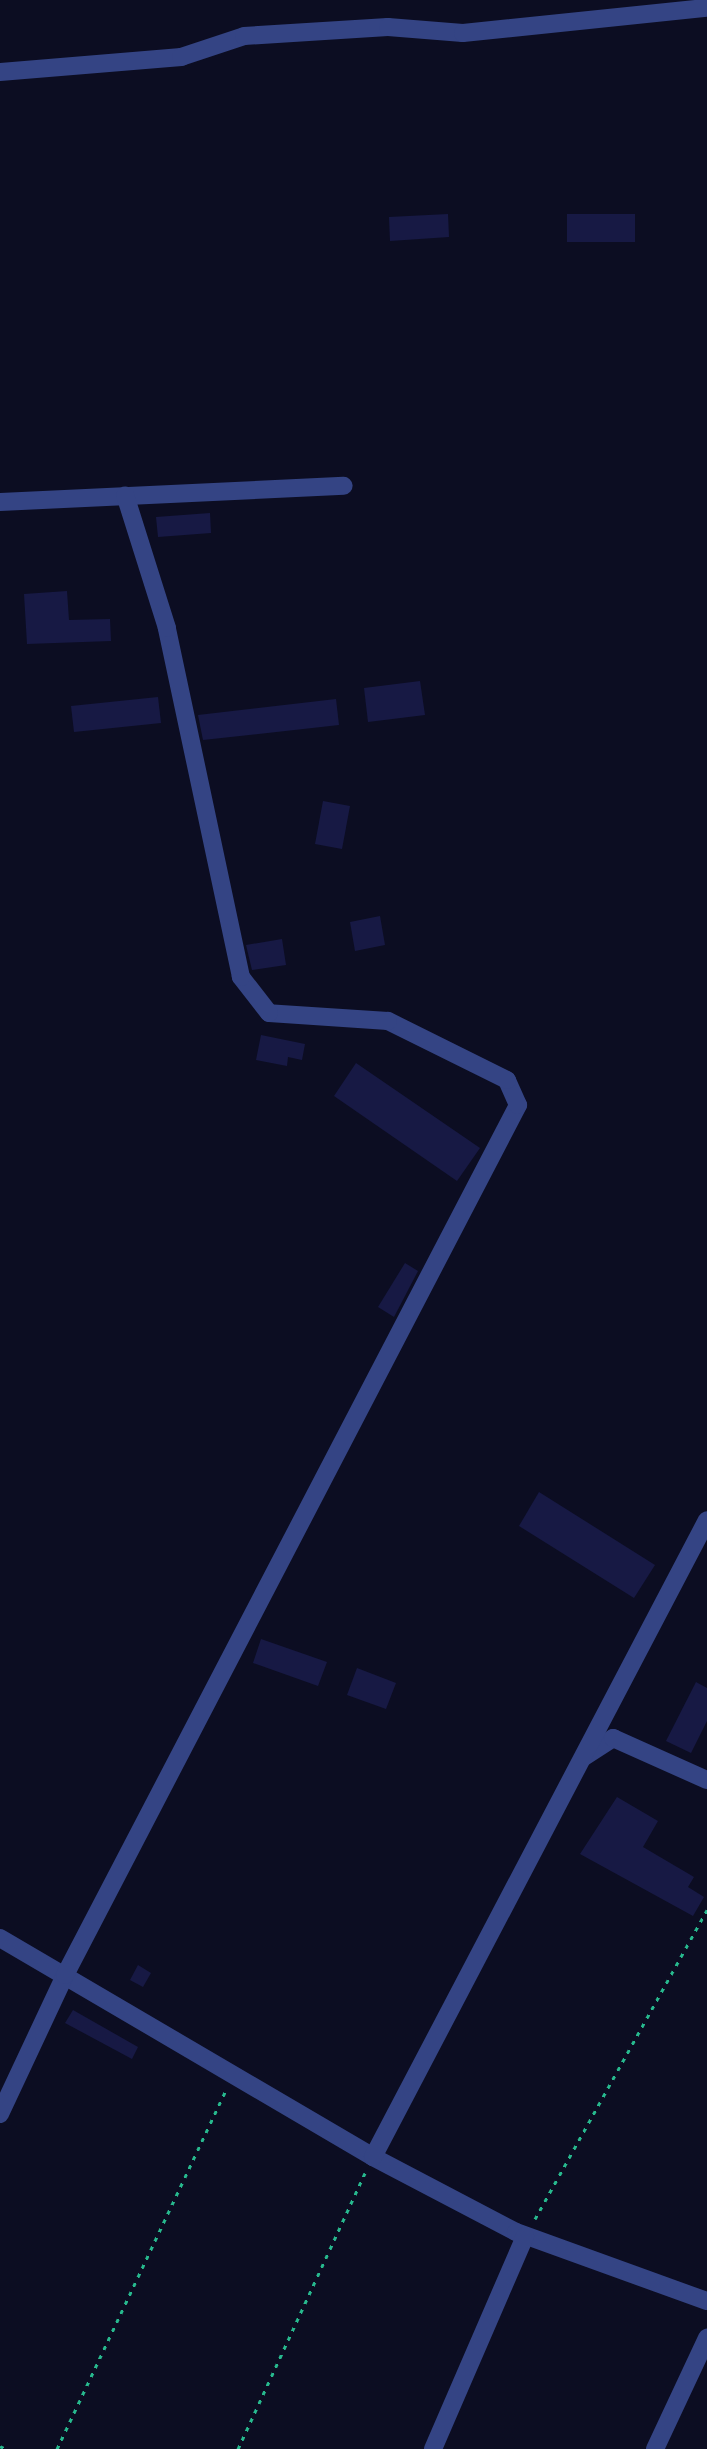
<!DOCTYPE html>
<html>
<head>
<meta charset="utf-8">
<style>
  body { margin:0 }
  #map { position:relative; width:707px; height:2449px; overflow:hidden; background:#0c0d22; font-family:Figtree,sans-serif }
  div>[style] { position:absolute }
  .building>* { inset:0; background:#171944 }
  .path>* { height:3px; margin-top:-1.5px; transform-origin:0; background:repeating-linear-gradient(90deg,#27b98e 0 4px,transparent 0 10px) }
  .minor>* { height:18px; margin:-9px; padding:0 9px; transform-origin:9px; border-radius:9px; background:#344484 }
  span { translate:-50% -50%; white-space:nowrap; text-align:center; line-height:1.15; -webkit-text-stroke:7px #0c0d22; paint-order:stroke }
</style>
</head>
<body>
<div id="map">
  <div class="building">
    <div style="clip-path:polygon(448px 214px,449px 237px,390px 241px,389px 217px)"></div>
    <div style="clip-path:polygon(567px 214px,635px 214px,635px 242px,567px 242px)"></div>
    <div style="clip-path:polygon(210px 513px,211px 533px,158px 537px,156px 517px)"></div>
    <div style="clip-path:polygon(67px 591px,69px 620px,110px 619px,111px 641px,27px 644px,24px 594px)"></div>
    <div style="clip-path:polygon(420px 681px,425px 715px,368px 722px,364px 688px)"></div>
    <div style="clip-path:polygon(158px 697px,161px 723px,74px 732px,71px 706px)"></div>
    <div style="clip-path:polygon(336px 699px,339px 725px,203px 740px,198px 715px)"></div>
    <div style="clip-path:polygon(323px 801px,350px 806px,342px 849px,315px 844px)"></div>
    <div style="clip-path:polygon(380px 916px,385px 945px,355px 951px,350px 922px)"></div>
    <div style="clip-path:polygon(282px 939px,286px 965px,252px 970px,246px 945px)"></div>
    <div style="clip-path:polygon(261px 1035px,305px 1044px,302px 1060px,288px 1057px,287px 1066px,256px 1060px)"></div>
    <div style="clip-path:polygon(356px 1063px,480px 1148px,457px 1181px,334px 1096px)"></div>
    <div style="clip-path:polygon(405px 1263px,418px 1271px,394px 1317px,378px 1307px)"></div>
    <div style="clip-path:polygon(539px 1492px,655px 1565px,634px 1598px,519px 1526px)"></div>
    <div style="clip-path:polygon(261px 1639px,327px 1662px,318px 1686px,253px 1663px)"></div>
    <div style="clip-path:polygon(357px 1668px,396px 1683px,386px 1709px,347px 1695px)"></div>
    <div style="clip-path:polygon(696px 1682px,707px 1688px,707px 1721px,691px 1753px,666px 1741px)"></div>
    <div style="clip-path:polygon(617px 1797px,658px 1821px,643px 1847px,694px 1877px,688px 1887px,704px 1897px,693px 1916px,580px 1854px)"></div>
    <div style="clip-path:polygon(138px 1965px,151px 1973px,143px 1987px,130px 1980px)"></div>
    <div style="clip-path:polygon(73px 2010px,138px 2047px,132px 2059px,65px 2023px)"></div>
  </div>
  <div class="path">
    <div style="left:535px;top:2219px;width:354px;rotate:-60.9deg"></div>
    <div style="left:0;top:2446px;width:7px;rotate:27deg"></div>
    <div style="left:57px;top:2449px;width:397px;rotate:-64.8deg"></div>
    <div style="left:238px;top:2449px;width:304px;rotate:-65.3deg"></div>
  </div>
  <div class="minor">
    <div style="left:0;top:72px;width:182px;rotate:-4.7deg"></div>
    <div style="left:181px;top:57px;width:66px;rotate:-18.4deg"></div>
    <div style="left:244px;top:36px;width:144px;rotate:-3.6deg"></div>
    <div style="left:388px;top:27px;width:75px;rotate:4.6deg"></div>
    <div style="left:463px;top:33px;width:245px;rotate:-5.9deg"></div>
    <div style="left:0;top:502px;width:344px;rotate:-2.7deg"></div>
    <div style="left:584px;top:1757px;width:35px;rotate:-33deg"></div>
    <div style="left:613px;top:1738px;width:103px;rotate:24.1deg"></div>
    <div style="left:0;top:1938px;width:433px;rotate:30.4deg"></div>
    <div style="left:373px;top:2157px;width:161px;rotate:27.7deg"></div>
    <div style="left:516px;top:2232px;width:203px;rotate:19.9deg"></div>
    <div style="left:0;top:2114px;width:153px;rotate:-64.9deg"></div>
    <div style="left:65px;top:1975px;width:981px;rotate:-62.49deg"></div>
    <div style="left:518px;top:1105px;width:27px;rotate:-114deg"></div>
    <div style="left:507px;top:1080px;width:133px;rotate:-153.6deg"></div>
    <div style="left:388px;top:1021px;width:119px;rotate:-176.2deg"></div>
    <div style="left:269px;top:1013px;width:46px;rotate:-127.9deg"></div>
    <div style="left:241px;top:977px;width:357px;rotate:-102deg"></div>
    <div style="left:167px;top:628px;width:139px;rotate:-107.5deg"></div>
    <div style="left:373px;top:2157px;width:719px;rotate:-62.33deg"></div>
    <div style="left:433px;top:2449px;width:232px;rotate:-66.6deg"></div>
    <div style="left:655px;top:2449px;width:123px;rotate:-64.9deg"></div>
  </div>
</div>
</body>
</html>
